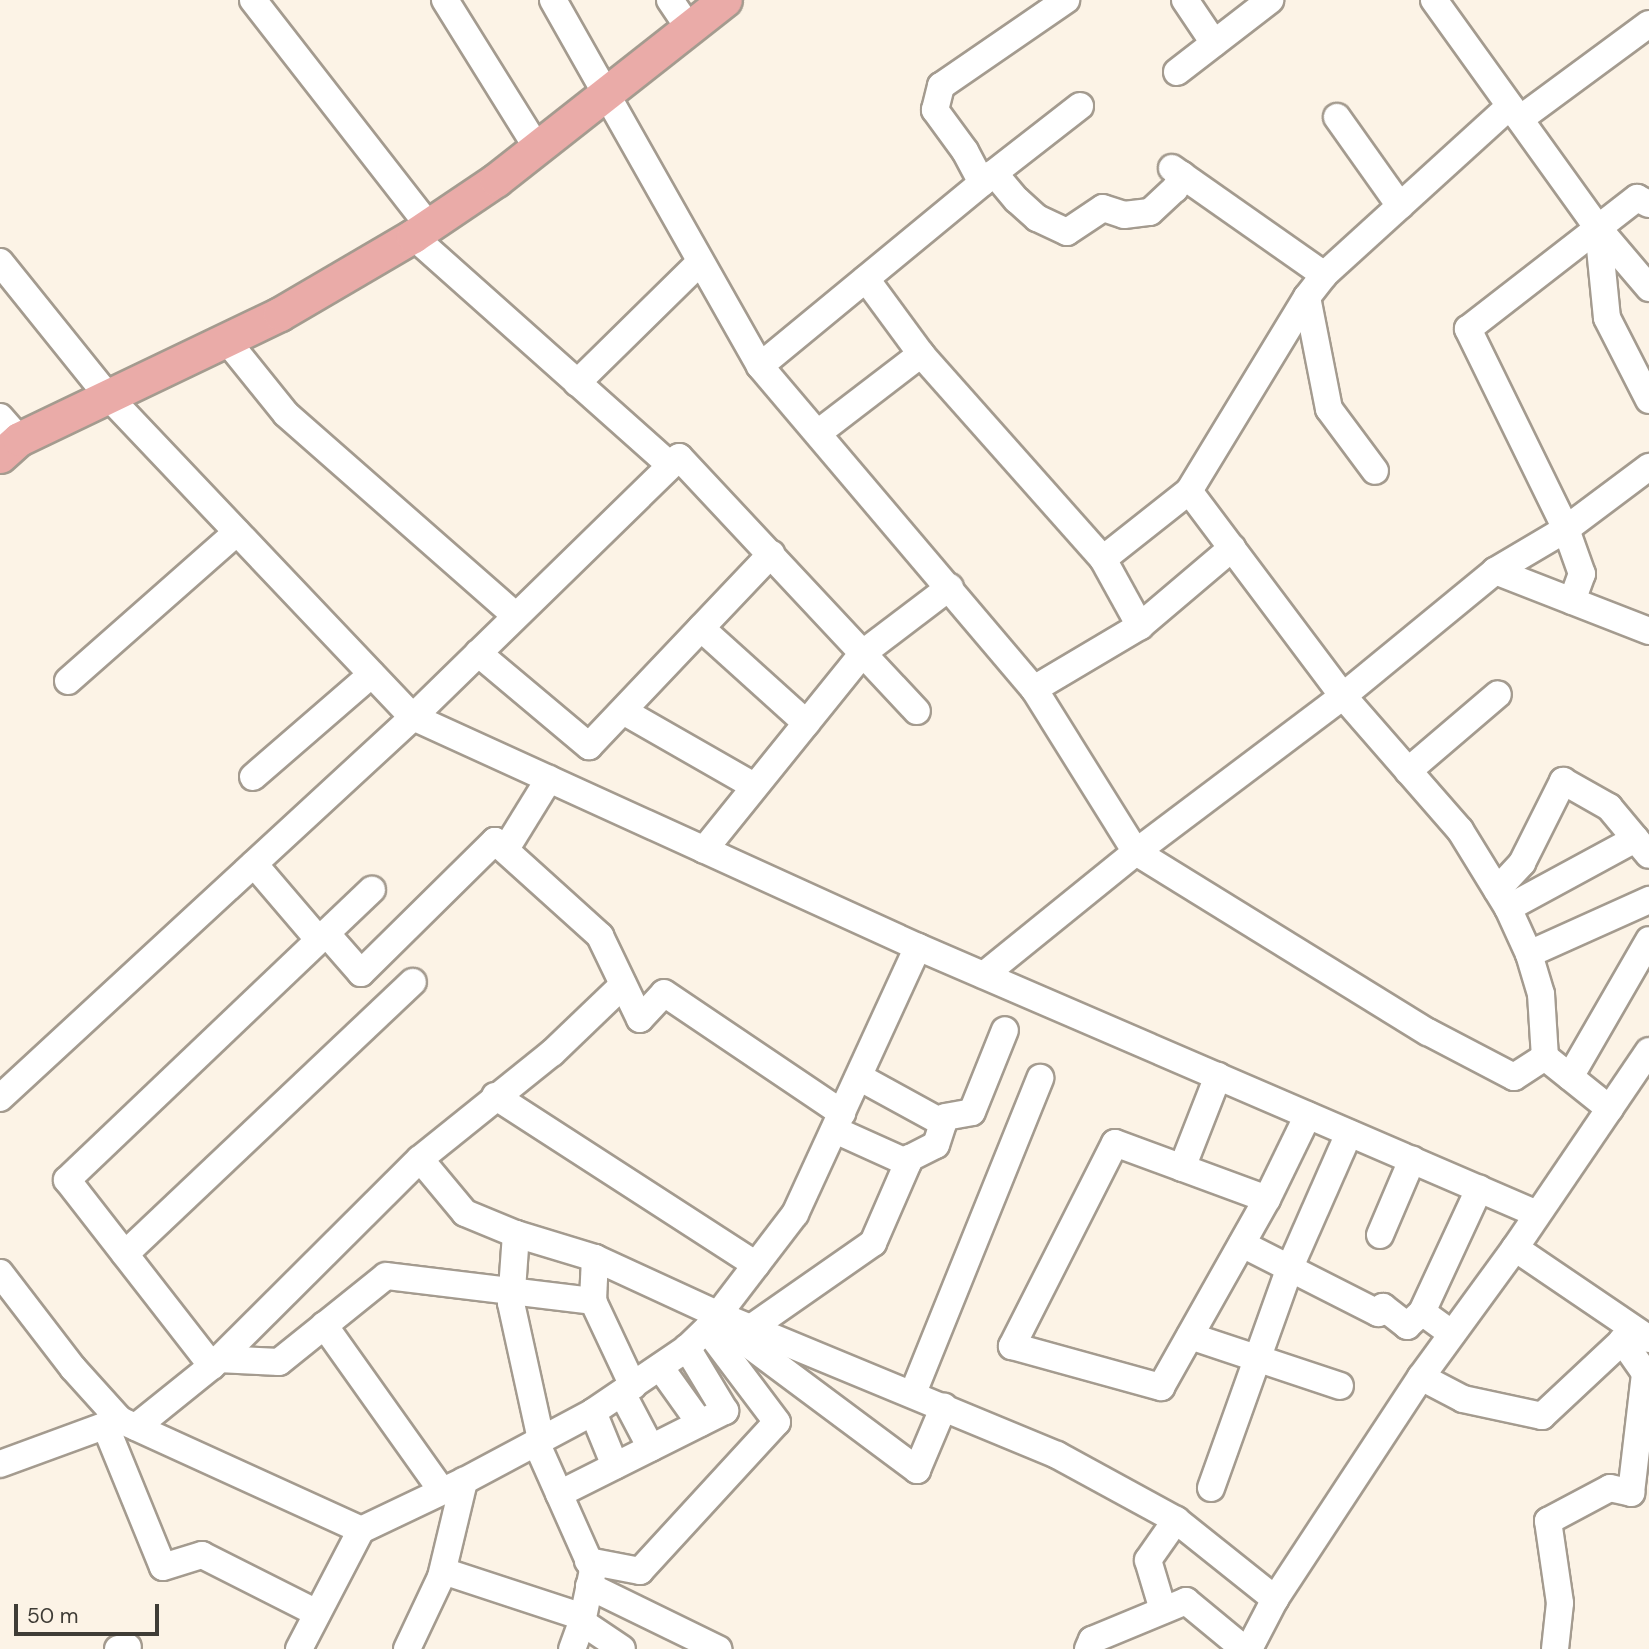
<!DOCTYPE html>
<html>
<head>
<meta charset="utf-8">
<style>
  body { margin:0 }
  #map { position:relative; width:1649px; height:1649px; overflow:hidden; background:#fcf3e6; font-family:"DM Sans",sans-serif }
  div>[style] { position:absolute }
  .roads { filter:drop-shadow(2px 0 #a49b8f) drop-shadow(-2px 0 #a49b8f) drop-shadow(0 2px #a49b8f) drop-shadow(0 -2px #a49b8f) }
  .minor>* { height:26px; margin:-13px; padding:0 13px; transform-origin:13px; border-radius:13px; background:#fff }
  .major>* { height:33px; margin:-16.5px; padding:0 16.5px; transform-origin:16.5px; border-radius:16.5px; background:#eaaba8 }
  span { translate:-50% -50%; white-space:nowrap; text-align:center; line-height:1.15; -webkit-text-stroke:5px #fcf3e6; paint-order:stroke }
  .scale { position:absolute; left:14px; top:1604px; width:145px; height:32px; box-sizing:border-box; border:4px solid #3f3c36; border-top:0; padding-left:9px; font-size:21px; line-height:24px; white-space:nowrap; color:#3f3c36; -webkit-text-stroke:5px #fcf3e6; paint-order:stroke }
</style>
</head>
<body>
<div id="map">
  <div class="roads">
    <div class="minor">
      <div style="left:253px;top:0;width:285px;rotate:52.1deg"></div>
      <div style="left:445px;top:0;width:174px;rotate:58.1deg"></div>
      <div style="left:553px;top:0;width:420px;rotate:60.5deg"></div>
      <div style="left:760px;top:366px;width:424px;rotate:49.7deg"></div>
      <div style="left:1034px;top:689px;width:192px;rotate:58deg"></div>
      <div style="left:1136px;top:852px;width:343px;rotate:31.7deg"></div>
      <div style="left:1428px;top:1032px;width:97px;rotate:27.6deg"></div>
      <div style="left:1514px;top:1077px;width:37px;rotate:-33deg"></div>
      <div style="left:670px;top:0;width:34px;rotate:56deg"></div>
      <div style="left:1185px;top:0;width:52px;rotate:56deg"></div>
      <div style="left:1434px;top:0;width:281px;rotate:54.3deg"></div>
      <div style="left:1598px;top:228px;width:79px;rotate:49.6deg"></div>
      <div style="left:1177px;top:72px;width:118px;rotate:-37.7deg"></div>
      <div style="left:1337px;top:117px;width:109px;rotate:54.7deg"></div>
      <div style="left:1520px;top:119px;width:160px;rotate:-36.4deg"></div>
      <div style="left:1172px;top:168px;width:186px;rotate:35.1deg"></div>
      <div style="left:994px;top:173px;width:109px;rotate:-37.9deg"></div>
      <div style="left:982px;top:183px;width:36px;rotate:-118deg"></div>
      <div style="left:965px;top:151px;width:51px;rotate:-126.2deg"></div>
      <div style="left:935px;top:110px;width:25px;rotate:-76deg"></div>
      <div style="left:941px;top:86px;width:152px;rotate:-34.5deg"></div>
      <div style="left:1598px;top:228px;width:90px;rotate:84.3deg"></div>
      <div style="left:1607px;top:318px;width:92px;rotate:62.9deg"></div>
      <div style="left:413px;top:236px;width:344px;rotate:41.7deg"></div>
      <div style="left:0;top:262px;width:171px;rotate:51.2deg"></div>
      <div style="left:107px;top:395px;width:444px;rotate:46.5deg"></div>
      <div style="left:413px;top:717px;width:555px;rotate:24.49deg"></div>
      <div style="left:918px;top:947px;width:674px;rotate:23.33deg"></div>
      <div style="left:866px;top:279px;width:93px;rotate:53.7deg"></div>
      <div style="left:921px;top:354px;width:274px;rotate:48.4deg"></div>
      <div style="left:1103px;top:559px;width:77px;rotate:61.1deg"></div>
      <div style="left:1307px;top:297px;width:114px;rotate:78.9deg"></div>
      <div style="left:1329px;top:409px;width:77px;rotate:53.4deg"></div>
      <div style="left:228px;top:342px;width:92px;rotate:51.1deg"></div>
      <div style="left:286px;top:414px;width:306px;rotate:41.3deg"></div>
      <div style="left:760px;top:366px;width:303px;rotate:-39.5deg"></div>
      <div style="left:994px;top:173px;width:35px;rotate:50deg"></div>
      <div style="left:1017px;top:200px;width:27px;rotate:42deg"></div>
      <div style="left:1037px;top:218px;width:33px;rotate:25deg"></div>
      <div style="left:1067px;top:232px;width:43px;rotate:-33.7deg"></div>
      <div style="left:1103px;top:208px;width:22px;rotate:18deg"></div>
      <div style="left:1124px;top:215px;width:26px;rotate:-7deg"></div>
      <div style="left:1150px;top:212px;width:34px;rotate:-43deg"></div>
      <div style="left:1175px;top:189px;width:16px;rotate:-63deg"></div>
      <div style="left:577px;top:383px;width:173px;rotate:-44.5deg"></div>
      <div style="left:0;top:417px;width:29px;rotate:49deg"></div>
      <div style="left:818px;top:433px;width:130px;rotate:-37.5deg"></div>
      <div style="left:1189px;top:491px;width:227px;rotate:-58.7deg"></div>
      <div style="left:1307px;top:297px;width:28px;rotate:-52deg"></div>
      <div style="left:1324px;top:275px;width:251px;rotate:-42.3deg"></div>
      <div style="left:1103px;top:559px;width:110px;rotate:-38.3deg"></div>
      <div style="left:1189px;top:491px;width:256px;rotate:53.1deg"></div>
      <div style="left:1343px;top:696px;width:178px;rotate:48.9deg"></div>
      <div style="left:1460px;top:830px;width:92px;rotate:58.4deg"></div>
      <div style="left:1508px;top:908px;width:51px;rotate:65.5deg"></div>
      <div style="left:1529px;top:954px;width:42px;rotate:73.3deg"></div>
      <div style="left:1541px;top:994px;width:63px;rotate:86.4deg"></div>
      <div style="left:1545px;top:1057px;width:83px;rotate:38.7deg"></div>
      <div style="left:1495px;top:571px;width:165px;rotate:21.3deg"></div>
      <div style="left:1572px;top:601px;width:29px;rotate:-70deg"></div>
      <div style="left:1582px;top:574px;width:48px;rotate:-109.6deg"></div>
      <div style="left:1566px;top:529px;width:223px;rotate:-116.1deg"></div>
      <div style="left:1468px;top:329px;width:214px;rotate:-37.8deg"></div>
      <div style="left:1637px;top:198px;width:13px;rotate:27deg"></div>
      <div style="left:701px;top:628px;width:142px;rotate:42.1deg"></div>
      <div style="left:478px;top:653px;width:145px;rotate:40deg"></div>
      <div style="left:589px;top:746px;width:265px;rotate:-46.5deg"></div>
      <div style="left:68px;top:681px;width:225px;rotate:-41.4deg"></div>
      <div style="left:1034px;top:689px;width:123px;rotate:-30.7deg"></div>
      <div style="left:1140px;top:626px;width:121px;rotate:-40.3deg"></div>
      <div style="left:623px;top:711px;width:151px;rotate:29.8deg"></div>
      <div style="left:1408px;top:771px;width:118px;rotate:-40.5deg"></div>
      <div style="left:253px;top:777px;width:157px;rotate:-40.9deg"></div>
      <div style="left:495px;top:841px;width:142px;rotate:42.1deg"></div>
      <div style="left:600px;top:936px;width:92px;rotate:64.3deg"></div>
      <div style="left:640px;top:1019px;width:35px;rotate:-47deg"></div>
      <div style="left:664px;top:993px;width:215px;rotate:34deg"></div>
      <div style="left:704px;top:850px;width:253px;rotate:-51.1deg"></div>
      <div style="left:863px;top:653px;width:109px;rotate:-37.2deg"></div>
      <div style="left:254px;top:864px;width:100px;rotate:49.5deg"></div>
      <div style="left:1497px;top:890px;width:37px;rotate:-47deg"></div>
      <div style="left:1522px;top:863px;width:92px;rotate:-63.4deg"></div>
      <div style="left:1563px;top:781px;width:53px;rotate:29.5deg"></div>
      <div style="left:1609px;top:807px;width:62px;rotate:50.2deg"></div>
      <div style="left:1508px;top:908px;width:145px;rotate:-28.5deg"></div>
      <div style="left:326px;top:933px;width:53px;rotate:48.8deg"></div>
      <div style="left:361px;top:973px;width:188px;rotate:-44.6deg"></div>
      <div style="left:495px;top:841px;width:13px;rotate:27deg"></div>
      <div style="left:507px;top:847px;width:80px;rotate:-58.3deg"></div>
      <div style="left:1529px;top:954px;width:132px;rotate:-24.2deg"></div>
      <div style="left:984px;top:975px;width:196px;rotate:-39deg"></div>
      <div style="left:1136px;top:852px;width:259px;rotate:-37deg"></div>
      <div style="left:1343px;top:696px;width:197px;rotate:-39.4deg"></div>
      <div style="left:1495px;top:571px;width:82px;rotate:-30.6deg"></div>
      <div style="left:1566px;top:529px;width:104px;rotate:-36.8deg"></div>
      <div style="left:859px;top:1077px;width:96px;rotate:28.7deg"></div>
      <div style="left:1570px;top:1077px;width:158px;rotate:-60deg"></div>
      <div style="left:495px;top:1096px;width:311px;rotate:32.9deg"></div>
      <div style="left:0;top:1098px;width:562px;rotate:-42.69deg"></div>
      <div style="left:413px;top:717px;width:372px;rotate:-44.3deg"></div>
      <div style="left:679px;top:457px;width:348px;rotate:46.9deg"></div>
      <div style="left:835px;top:1130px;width:80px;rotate:24.3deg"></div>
      <div style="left:420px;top:1159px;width:70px;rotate:50.2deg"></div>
      <div style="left:465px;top:1213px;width:55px;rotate:22.4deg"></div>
      <div style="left:516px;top:1234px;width:83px;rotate:16.9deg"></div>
      <div style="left:595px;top:1258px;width:136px;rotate:24.7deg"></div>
      <div style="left:719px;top:1315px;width:366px;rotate:22.5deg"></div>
      <div style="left:1057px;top:1455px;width:136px;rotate:28.6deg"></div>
      <div style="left:1176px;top:1520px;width:127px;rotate:38.6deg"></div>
      <div style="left:1182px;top:1168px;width:99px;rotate:-68.6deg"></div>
      <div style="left:1267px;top:1199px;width:162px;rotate:-159.8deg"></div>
      <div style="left:1115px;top:1143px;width:228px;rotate:116.9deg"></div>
      <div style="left:1012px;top:1346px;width:155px;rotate:15.4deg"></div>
      <div style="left:1161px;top:1387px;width:216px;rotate:-60.6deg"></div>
      <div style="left:1267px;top:1199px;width:93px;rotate:-64deg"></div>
      <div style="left:516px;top:1234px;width:69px;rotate:94.1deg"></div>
      <div style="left:511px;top:1303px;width:140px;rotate:77.6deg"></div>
      <div style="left:1380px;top:1235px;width:82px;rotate:-66.9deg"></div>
      <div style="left:1242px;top:1244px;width:153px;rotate:26.9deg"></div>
      <div style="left:1378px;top:1313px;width:8px;rotate:-50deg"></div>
      <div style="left:1383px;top:1307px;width:31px;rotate:38deg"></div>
      <div style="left:1407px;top:1326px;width:21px;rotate:-43deg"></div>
      <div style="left:1422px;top:1312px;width:37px;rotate:36deg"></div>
      <div style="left:1515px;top:1248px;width:162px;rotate:34.2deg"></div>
      <div style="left:125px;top:1254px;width:396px;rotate:-43.4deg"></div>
      <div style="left:595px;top:1258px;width:43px;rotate:92.7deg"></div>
      <div style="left:593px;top:1301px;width:94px;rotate:64.8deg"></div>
      <div style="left:0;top:1273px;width:120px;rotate:52.5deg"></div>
      <div style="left:73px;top:1368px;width:70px;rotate:47.9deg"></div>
      <div style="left:120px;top:1420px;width:265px;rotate:24.5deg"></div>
      <div style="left:1422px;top:1312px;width:136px;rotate:-65.1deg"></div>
      <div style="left:324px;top:1325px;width:204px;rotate:54.6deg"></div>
      <div style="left:751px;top:1328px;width:149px;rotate:-34.9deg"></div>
      <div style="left:873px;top:1243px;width:93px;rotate:-66.5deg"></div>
      <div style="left:910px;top:1158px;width:29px;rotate:-27deg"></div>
      <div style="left:936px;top:1145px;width:29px;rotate:-72deg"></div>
      <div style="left:945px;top:1117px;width:27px;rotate:-10deg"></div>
      <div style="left:972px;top:1112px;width:88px;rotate:-68.1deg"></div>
      <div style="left:728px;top:1329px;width:236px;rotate:36.7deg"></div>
      <div style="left:917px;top:1470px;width:69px;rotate:-67.1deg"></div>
      <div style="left:1190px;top:1336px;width:158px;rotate:18.4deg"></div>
      <div style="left:218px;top:1359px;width:61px;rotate:2.8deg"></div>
      <div style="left:279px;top:1362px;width:137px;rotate:-38.8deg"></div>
      <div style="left:386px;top:1276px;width:209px;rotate:6.9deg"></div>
      <div style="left:212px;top:1366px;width:236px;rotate:-127.9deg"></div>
      <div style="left:67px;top:1180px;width:421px;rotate:-43.6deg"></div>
      <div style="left:660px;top:1367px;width:69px;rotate:54.5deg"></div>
      <div style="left:1421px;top:1377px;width:47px;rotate:27.6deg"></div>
      <div style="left:1463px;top:1399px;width:81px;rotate:12.1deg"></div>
      <div style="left:1542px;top:1416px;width:126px;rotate:-43.1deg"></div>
      <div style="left:622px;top:1393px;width:62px;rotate:62.2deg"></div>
      <div style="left:913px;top:1393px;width:340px;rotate:-68deg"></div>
      <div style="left:593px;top:1412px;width:58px;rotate:67.8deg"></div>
      <div style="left:105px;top:1425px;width:153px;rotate:67.8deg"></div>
      <div style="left:163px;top:1567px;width:41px;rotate:-17.1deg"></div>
      <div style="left:202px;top:1555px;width:129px;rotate:26.8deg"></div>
      <div style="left:136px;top:1427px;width:97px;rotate:-38.8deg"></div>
      <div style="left:212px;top:1366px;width:293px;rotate:-44.9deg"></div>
      <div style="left:420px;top:1159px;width:169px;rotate:-38.8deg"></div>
      <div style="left:552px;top:1053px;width:98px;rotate:-43.8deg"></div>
      <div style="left:536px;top:1442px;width:140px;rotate:66deg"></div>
      <div style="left:593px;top:1570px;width:53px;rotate:101.9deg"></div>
      <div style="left:582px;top:1622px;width:29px;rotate:110deg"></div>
      <div style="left:0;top:1464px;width:128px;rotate:-20.1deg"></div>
      <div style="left:1211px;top:1488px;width:235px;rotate:-70.3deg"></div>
      <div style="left:1290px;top:1267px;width:146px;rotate:-66.2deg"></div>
      <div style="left:559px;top:1494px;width:186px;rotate:-26.6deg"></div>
      <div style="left:725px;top:1411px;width:74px;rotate:-121.1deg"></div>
      <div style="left:588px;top:1561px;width:53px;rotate:10.9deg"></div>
      <div style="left:640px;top:1571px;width:202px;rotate:-47.4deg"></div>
      <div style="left:777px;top:1422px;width:116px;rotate:-127deg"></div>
      <div style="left:443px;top:1571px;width:147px;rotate:18.2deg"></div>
      <div style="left:589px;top:1586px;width:144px;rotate:26deg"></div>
      <div style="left:1163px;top:1610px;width:52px;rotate:-106.7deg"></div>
      <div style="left:1148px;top:1560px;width:49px;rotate:-55deg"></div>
      <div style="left:582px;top:1622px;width:48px;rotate:34deg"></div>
      <div style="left:118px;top:1649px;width:10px;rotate:-11deg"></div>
      <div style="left:299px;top:1649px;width:134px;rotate:-62.5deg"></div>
      <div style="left:361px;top:1530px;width:114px;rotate:-25.4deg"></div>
      <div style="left:464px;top:1481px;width:146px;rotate:-28.1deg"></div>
      <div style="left:593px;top:1412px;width:114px;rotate:-34.2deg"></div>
      <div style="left:687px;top:1348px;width:28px;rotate:-44deg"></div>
      <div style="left:707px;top:1329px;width:145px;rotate:-52.6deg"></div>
      <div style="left:795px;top:1214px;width:294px;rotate:-65.3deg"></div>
      <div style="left:407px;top:1649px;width:80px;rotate:-64.7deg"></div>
      <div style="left:441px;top:1577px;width:99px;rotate:-76.5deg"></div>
      <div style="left:1088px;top:1649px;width:10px;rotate:-66deg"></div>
      <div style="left:1092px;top:1640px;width:102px;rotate:-22.5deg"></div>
      <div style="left:1186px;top:1601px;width:75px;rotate:39.6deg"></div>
      <div style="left:1249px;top:1649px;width:56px;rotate:-62.5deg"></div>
      <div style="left:1275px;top:1599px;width:266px;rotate:-56.7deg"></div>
      <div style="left:1421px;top:1377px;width:160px;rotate:-53.9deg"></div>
      <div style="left:1515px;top:1248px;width:238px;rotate:-55.8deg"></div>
      <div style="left:1555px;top:1649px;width:46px;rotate:-83.8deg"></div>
      <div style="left:1560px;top:1603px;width:83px;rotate:-98.3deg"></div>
      <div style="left:1548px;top:1521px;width:70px;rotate:-28deg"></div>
      <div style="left:1610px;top:1488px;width:22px;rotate:13deg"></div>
      <div style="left:1631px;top:1493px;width:121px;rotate:-83.3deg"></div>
      <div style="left:1645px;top:1373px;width:40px;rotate:-124.9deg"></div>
    </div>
    <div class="major">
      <div style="left:0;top:456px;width:25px;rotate:-42deg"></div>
      <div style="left:19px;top:439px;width:289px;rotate:-25.6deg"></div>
      <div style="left:280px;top:314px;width:154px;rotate:-30.4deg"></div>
      <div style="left:413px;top:236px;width:100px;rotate:-34deg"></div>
      <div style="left:496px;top:180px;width:291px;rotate:-38.2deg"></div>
    </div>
  </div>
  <div class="scale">50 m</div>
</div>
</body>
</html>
